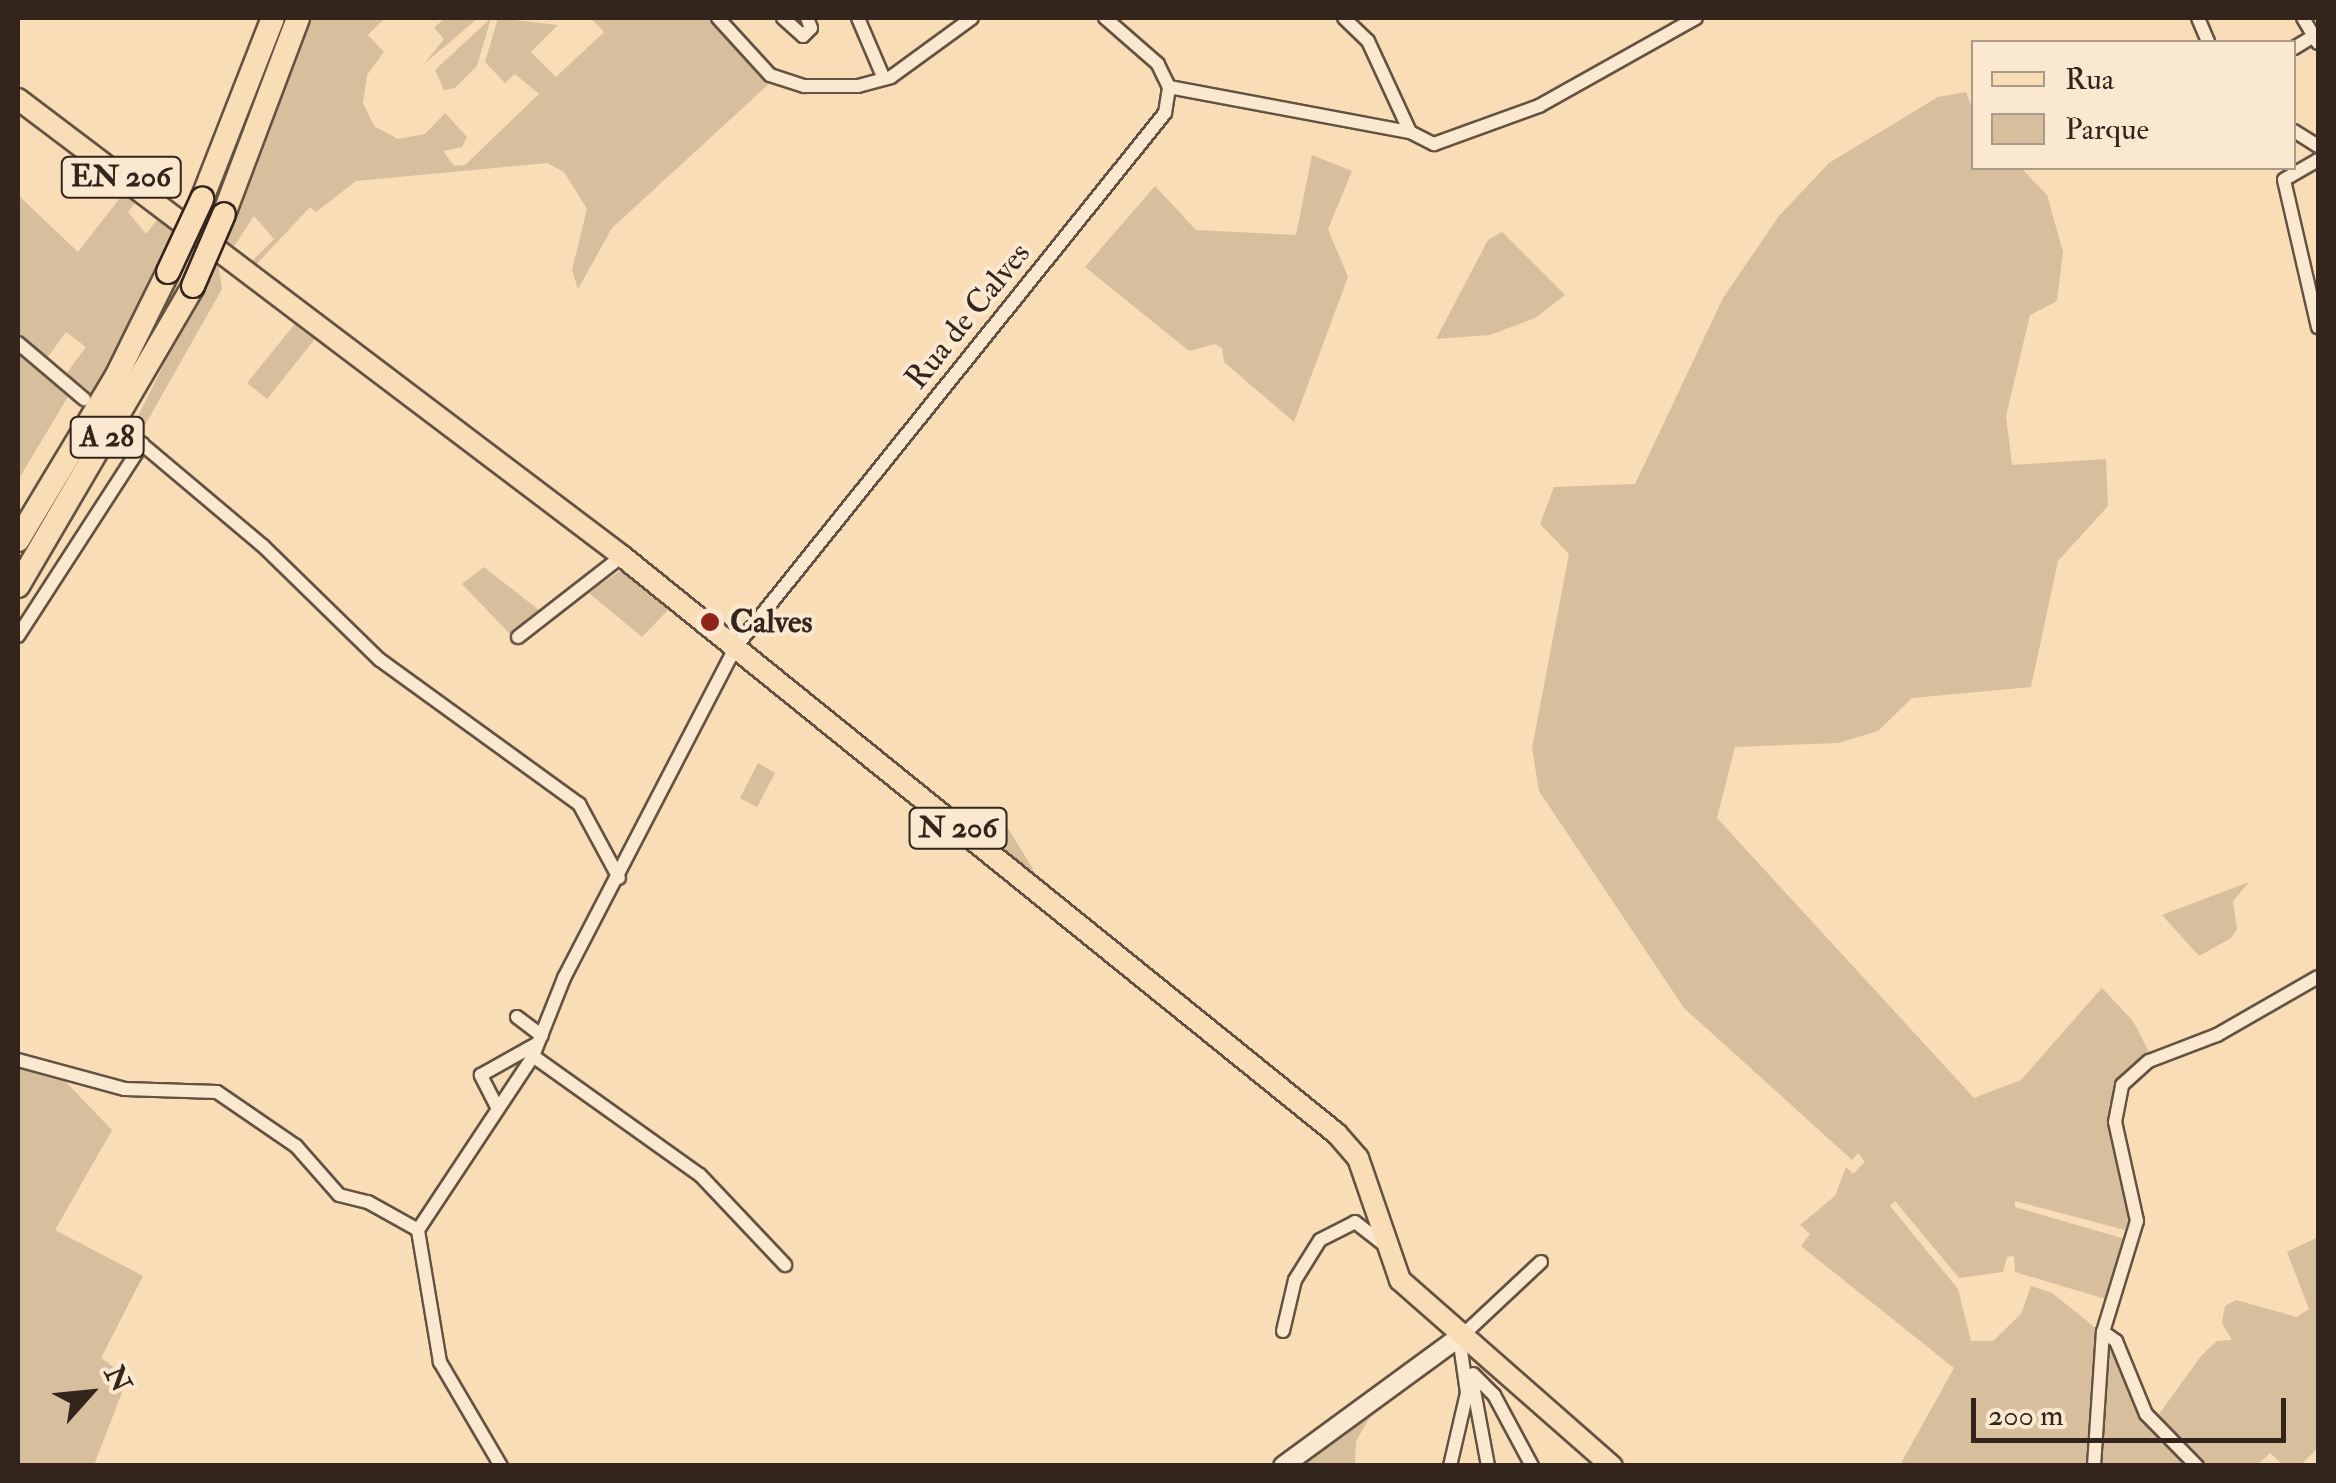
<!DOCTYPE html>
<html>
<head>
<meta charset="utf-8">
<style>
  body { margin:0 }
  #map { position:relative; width:2336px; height:1483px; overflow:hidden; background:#f8ddb6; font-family:"IM FELL Double Pica",serif }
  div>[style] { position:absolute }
  .green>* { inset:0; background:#d7be9c }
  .roads { filter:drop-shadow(2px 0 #645242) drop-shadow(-2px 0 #645242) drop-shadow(0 2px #645242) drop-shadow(0 -2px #645242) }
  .street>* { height:12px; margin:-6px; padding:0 6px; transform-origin:6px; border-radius:6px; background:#fae9d0 }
  .secondary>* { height:18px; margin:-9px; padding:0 9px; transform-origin:9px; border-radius:9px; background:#fae9d0 }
  .primary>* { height:20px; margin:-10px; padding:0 10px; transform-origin:10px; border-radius:10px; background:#f8ddb6 }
  .highway>* { height:22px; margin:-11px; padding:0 11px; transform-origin:11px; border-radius:11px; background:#f8ddb6 }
  .bridges { filter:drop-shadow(2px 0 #33241c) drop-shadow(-2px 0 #33241c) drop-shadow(0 2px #33241c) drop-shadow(0 -2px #33241c) }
  .highway-bridge>* { height:22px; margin:-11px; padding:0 11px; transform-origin:11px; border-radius:11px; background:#f8ddb6 }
  .dots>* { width:28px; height:28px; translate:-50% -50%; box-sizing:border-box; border:5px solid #fae9d0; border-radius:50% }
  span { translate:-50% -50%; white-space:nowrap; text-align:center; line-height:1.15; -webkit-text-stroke:8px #fae9d0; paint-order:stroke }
  .shield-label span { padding:2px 8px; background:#fae9d0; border:2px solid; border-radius:8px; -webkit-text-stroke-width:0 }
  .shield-label { font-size:30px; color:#33241c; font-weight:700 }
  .street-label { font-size:32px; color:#33241c }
  .poi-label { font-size:32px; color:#33241c; font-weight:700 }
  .left { translate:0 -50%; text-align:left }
  .frame { position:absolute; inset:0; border:20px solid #33241c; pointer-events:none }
  .legend { position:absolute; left:1971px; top:40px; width:325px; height:130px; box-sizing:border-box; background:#fae9d0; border:2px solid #aa9a88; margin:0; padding:12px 18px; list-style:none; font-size:30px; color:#33241c }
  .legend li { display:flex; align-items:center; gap:20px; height:50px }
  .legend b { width:50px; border:2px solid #aa9a88 }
  .north { position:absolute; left:40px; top:1343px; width:100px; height:100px; -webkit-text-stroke:8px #fae9d0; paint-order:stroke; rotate:63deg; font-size:28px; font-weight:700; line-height:40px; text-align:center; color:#33241c }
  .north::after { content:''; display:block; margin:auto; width:35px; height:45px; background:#33241c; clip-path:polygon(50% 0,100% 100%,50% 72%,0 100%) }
  .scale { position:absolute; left:1971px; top:1398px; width:315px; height:45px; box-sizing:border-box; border:5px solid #33241c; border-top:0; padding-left:12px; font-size:30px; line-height:35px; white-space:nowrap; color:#33241c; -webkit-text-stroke:8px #fae9d0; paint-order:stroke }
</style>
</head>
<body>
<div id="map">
  <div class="green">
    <div style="clip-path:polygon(310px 18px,385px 18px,368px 35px,384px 52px,367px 75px,363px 103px,374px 126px,398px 139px,425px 134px,445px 113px,467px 137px,462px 147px,443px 151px,454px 166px,465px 165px,539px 94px,515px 74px,505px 83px,485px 62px,498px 18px,558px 25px,531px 52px,556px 77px,604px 32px,591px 18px,707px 18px,771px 82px,612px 228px,578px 289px,572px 270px,587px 209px,564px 172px,547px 163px,356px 181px,316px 212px,310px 207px,253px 268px,248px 265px,274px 239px,254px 216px,235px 245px,222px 247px)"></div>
    <div style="clip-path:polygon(445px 18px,478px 18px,424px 64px,444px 39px,434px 28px)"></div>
    <div style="clip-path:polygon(491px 18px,477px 66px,455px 88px,444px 90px,435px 70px)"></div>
    <div style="clip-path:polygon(1966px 92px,1973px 110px,1974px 168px,2021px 168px,2047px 195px,2063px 252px,2057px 301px,2030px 315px,2006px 416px,2012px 465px,2106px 459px,2108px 506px,2058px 561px,2031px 687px,1912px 698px,1878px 731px,1838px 743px,1735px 747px,1717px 818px,1974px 1098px,2021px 1080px,2102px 988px,2133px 1021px,2150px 1054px,2124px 1076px,2109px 1105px,2131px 1213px,2125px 1230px,2015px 1201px,2015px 1207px,2132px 1241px,2109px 1300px,2015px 1272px,2014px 1256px,2007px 1257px,2003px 1272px,1959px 1278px,1895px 1201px,1890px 1206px,1958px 1289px,1971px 1341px,1993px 1341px,2021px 1314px,2031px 1286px,2052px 1293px,2097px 1329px,2088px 1465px,1900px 1465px,1954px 1368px,1801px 1246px,1810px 1234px,1800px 1225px,1835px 1196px,1846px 1167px,1853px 1174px,1865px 1162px,1858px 1153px,1852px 1160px,1684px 1008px,1539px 791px,1532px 748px,1569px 554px,1540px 524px,1554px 487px,1635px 484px,1723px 298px,1779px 216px,1829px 163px,1938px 97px)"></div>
    <div style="clip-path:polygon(1312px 155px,1352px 171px,1328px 229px,1348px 277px,1294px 422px,1224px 362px,1222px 348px,1215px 344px,1189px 351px,1085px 267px,1155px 186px,1196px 230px,1296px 235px)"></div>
    <div style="clip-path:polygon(127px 189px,138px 198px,128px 212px,146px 234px,161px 215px,174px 227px,94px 395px,66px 374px,86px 347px,66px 332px,45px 361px,18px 333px,18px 195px,78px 252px)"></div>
    <div style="clip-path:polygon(1502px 232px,1565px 295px,1535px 318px,1490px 335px,1436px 339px,1488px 240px)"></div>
    <div style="clip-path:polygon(217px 258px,222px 289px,140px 434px,132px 428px)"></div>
    <div style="clip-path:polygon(298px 320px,318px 335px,267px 399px,247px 383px)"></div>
    <div style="clip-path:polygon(18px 347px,69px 395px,18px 480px)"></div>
    <div style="clip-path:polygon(484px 567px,540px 611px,510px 634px,462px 584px)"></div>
    <div style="clip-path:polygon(621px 570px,671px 607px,642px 637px,589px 593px)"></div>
    <div style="clip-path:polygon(758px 763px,775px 773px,757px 807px,740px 798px)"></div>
    <div style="clip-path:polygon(956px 808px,1004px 822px,1033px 869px,1029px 877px,950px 813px)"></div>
    <div style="clip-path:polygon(2249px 882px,2233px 901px,2237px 929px,2231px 938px,2199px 956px,2162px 915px)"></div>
    <div style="clip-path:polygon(18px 1062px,56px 1072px,112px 1130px,55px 1230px,143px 1276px,101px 1358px,128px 1377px,94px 1465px,18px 1465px)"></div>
    <div style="clip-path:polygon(2318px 1237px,2318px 1447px,2301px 1465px,2283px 1465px,2270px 1453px,2257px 1465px,2206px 1465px,2157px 1417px,2201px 1356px,2217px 1341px,2232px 1340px,2222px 1323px,2225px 1306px,2236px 1300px,2297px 1317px,2309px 1309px,2287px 1252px)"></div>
    <div style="clip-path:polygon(2107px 1351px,2116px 1352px,2141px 1418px,2190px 1465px,2101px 1466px)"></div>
    <div style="clip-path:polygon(1362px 1411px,1370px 1417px,1356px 1441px,1355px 1465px,1289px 1466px)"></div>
  </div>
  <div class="roads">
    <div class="street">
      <div style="left:718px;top:18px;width:77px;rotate:47.6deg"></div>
      <div style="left:770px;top:75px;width:36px;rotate:18deg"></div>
      <div style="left:804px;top:86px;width:54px"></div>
      <div style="left:858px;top:86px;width:34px;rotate:-15deg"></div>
      <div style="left:891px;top:77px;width:100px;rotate:-36.1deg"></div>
      <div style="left:783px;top:18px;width:27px;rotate:42deg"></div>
      <div style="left:803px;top:36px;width:11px;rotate:-45deg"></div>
      <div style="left:811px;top:28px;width:11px;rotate:-112deg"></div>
      <div style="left:858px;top:18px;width:66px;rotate:66.9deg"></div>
      <div style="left:1344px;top:18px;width:33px;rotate:44deg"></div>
      <div style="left:1368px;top:41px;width:100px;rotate:65.2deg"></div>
      <div style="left:2198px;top:18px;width:26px;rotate:67deg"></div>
      <div style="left:2303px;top:18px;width:29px;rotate:59deg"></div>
      <div style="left:2294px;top:48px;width:23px;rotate:-31deg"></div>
      <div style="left:1169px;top:87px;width:245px;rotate:10.6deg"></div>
      <div style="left:1410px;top:132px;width:27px;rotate:27deg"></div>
      <div style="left:1434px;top:144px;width:112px;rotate:-19.9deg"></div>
      <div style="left:1539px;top:106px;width:180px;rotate:-29.3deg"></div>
      <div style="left:2294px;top:131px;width:28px;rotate:32deg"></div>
      <div style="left:2318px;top:160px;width:39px;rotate:150deg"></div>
      <div style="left:2284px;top:180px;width:151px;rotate:77deg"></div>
      <div style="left:18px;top:343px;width:87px;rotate:40.3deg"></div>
      <div style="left:130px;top:434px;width:174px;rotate:40.1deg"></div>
      <div style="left:263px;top:546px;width:163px;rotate:44.3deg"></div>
      <div style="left:380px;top:660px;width:246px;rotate:35.9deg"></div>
      <div style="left:579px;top:804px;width:84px;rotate:61.6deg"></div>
      <div style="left:18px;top:636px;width:229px;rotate:-57.1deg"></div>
      <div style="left:518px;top:637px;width:132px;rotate:-37.9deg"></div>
      <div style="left:517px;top:1017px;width:31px;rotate:37deg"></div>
      <div style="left:533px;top:1056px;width:205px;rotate:35.5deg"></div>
      <div style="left:700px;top:1175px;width:124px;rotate:46.6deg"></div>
      <div style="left:18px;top:1060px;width:111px;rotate:15.2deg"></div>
      <div style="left:125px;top:1089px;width:92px;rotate:1.9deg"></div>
      <div style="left:217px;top:1092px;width:96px;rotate:34.4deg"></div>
      <div style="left:296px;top:1146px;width:65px;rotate:48.7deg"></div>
      <div style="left:339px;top:1195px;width:30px;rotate:14deg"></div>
      <div style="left:368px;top:1202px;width:57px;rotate:29.2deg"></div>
      <div style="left:497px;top:1107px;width:36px;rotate:-117deg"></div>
      <div style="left:481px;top:1075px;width:65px;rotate:-29.3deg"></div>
      <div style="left:1283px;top:1331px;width:52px;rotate:-76.8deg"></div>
      <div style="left:1295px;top:1280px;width:47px;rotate:-58deg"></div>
      <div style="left:1320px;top:1240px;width:39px;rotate:-27deg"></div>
      <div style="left:1355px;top:1222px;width:37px;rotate:38deg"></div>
      <div style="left:2103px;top:1332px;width:16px;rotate:35deg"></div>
      <div style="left:2116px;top:1341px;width:79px;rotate:67.7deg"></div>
      <div style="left:2146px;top:1414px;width:73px;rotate:45.6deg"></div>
      <div style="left:1465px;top:1333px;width:104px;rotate:-43.1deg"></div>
      <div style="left:1473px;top:1374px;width:30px;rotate:45deg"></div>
      <div style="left:1494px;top:1395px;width:81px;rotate:61.8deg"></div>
      <div style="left:1473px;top:1385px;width:82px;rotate:79.5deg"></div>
      <div style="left:501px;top:1466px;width:121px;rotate:-120.4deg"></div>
      <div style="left:440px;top:1362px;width:134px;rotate:-99.5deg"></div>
      <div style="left:418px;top:1230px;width:209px;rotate:-56.5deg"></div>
      <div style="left:533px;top:1056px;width:84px;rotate:-68.3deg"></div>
      <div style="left:564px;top:978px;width:372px;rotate:-62.6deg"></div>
      <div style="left:735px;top:648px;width:686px;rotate:-51.21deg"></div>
      <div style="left:1165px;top:113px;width:26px;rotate:-81deg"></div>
      <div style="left:1169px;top:87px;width:25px;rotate:-116deg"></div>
      <div style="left:1158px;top:64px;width:70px;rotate:-139deg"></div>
      <div style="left:1450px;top:1466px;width:75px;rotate:-76.9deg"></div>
      <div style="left:1467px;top:1393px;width:57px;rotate:-98.1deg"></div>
      <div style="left:2094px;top:1466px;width:134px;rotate:-86.2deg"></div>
      <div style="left:2103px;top:1332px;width:116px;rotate:-73deg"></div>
      <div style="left:2137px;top:1221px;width:101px;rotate:-102.5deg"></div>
      <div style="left:2115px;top:1122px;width:38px;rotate:-79deg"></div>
      <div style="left:2122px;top:1085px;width:36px;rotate:-42deg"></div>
      <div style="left:2149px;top:1061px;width:73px;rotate:-20.9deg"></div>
      <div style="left:2217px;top:1035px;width:116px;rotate:-29.9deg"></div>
    </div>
    <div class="secondary">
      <div style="left:1283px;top:1466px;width:225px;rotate:-36.2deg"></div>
    </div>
    <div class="primary">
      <div style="left:18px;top:99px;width:757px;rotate:37.11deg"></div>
      <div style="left:622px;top:556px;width:919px;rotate:38.95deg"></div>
      <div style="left:1337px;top:1134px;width:32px;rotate:49deg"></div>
      <div style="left:1358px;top:1158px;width:129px;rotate:71deg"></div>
      <div style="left:1400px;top:1280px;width:282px;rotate:41.3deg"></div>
    </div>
    <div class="highway">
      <div style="left:202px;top:199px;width:194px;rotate:-68.6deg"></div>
      <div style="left:224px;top:214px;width:210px;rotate:-69.3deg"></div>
      <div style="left:18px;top:540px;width:190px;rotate:-59deg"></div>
      <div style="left:116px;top:377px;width:117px;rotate:-63.7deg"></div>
      <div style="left:18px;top:586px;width:347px;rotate:-59.7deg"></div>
    </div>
  </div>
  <div class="bridges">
    <div class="highway-bridge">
      <div style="left:168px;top:272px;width:81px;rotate:-65deg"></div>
      <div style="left:193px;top:286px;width:78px;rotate:-66.7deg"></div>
    </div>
  </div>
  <div class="dots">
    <div style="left:710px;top:622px;background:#8f2418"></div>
  </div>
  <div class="shield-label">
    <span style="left:121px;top:177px">EN 206</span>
    <span style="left:107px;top:437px">A 28</span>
    <span style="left:958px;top:828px">N 206</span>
  </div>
  <div class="street-label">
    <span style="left:968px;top:316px;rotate:-51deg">Rua de Calves</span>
  </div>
  <div class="poi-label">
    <span class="left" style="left:730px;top:622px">Calves</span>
  </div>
  <div class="frame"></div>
  <ul class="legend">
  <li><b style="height:12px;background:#f8ddb6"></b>Rua</li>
  <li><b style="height:28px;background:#d7be9c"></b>Parque</li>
  </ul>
  <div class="north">N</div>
  <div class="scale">200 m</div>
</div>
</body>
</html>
